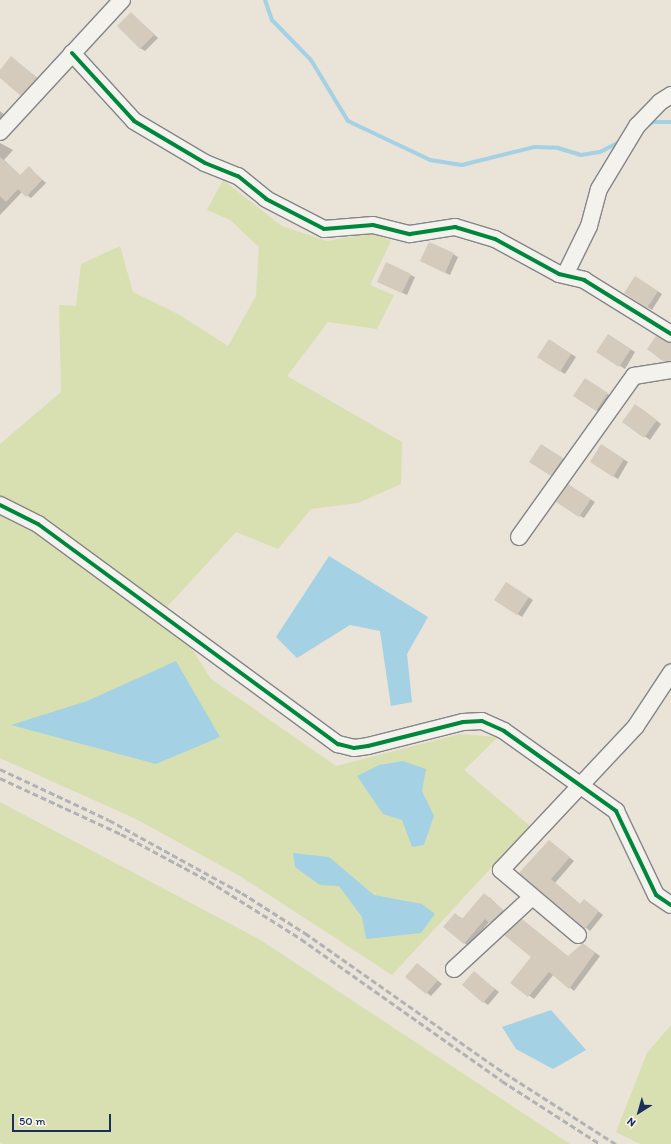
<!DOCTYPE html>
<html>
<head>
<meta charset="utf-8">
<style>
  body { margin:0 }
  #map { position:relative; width:671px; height:1144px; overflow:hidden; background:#e9e3d8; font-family:Itim,sans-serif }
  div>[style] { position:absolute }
  .green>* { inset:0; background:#d8e0b2 }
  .water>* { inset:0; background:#a4d1e3 }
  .shadow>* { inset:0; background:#0003 }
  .stream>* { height:4px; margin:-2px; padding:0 2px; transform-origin:2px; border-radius:2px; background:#a4d1e3 }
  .building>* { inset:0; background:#d4cbbd }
  .roads { filter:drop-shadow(1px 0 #848589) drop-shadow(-1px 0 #848589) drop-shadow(0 1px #848589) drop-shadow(0 -1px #848589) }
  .street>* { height:16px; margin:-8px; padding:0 8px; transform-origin:8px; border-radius:8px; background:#f4f2ed }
  .rail>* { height:3px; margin-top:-1.5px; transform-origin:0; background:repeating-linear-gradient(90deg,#b1b2b3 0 6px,transparent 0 9px) }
  .cycleway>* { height:4px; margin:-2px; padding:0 2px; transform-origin:2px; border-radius:2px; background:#00873e }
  span { translate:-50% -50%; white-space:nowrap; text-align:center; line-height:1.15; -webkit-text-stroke:3px #fbf7ec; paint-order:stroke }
  .north { position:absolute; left:619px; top:1092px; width:40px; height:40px; -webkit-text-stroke:3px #fbf7ec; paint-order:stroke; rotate:217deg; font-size:11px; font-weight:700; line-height:16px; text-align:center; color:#1b2f5e }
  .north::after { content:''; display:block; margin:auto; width:14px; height:18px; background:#1b2f5e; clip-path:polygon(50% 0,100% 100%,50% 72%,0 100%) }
  .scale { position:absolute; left:12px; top:1114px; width:99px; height:18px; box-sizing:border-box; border:2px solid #1b2f5e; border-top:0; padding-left:5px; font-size:12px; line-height:14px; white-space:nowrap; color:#1b2f5e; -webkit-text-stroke:3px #fbf7ec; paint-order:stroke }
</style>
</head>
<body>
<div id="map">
  <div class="green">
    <div style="clip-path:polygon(223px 180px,282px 226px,327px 241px,372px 233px,391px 241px,370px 285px,394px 295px,377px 329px,328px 322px,287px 376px,402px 442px,401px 484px,358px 503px,311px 509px,278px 549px,236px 532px,166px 608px,211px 679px,336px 766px,460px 734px,498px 737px,464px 770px,530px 826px,392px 975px,240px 876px,136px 819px,0 758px,0 444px,61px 392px,59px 305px,76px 306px,81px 264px,120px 246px,133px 292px,178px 314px,228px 346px,256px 296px,259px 247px,230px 220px,207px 210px)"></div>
    <div style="clip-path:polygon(0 802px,259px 939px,570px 1144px,3px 1144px,0 1142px)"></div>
    <div style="clip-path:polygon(671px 1025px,671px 1144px,640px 1144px,616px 1132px,647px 1053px)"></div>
  </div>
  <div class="water">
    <div style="clip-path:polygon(329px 556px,428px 617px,407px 654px,412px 702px,391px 706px,380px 631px,350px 625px,297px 658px,276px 637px)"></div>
    <div style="clip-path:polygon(176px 661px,220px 737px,156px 764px,11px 725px,87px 701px)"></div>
    <div style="clip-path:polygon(403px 761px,426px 769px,422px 791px,434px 816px,424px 845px,412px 847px,402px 820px,383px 814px,357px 776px,379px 765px)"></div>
    <div style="clip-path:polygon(293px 853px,329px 857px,374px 895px,422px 904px,435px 914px,421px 933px,366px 939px,362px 917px,339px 886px,320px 885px,295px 867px)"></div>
    <div style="clip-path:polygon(551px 1010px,586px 1050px,553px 1069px,516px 1049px,502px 1027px)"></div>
  </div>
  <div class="shadow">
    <div style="clip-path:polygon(131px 13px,158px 38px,145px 51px,140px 48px)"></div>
    <div style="clip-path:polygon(12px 58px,44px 83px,29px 99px,0 77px)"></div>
    <div style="clip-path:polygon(0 111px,8px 118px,0 127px)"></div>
    <div style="clip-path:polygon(0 143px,13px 150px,4px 160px,21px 176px,29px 168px,46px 183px,31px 198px,22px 192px,0 215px)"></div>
    <div style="clip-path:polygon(453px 254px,458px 257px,450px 275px,421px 261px)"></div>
    <div style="clip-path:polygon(410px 275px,415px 277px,407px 295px,383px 284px)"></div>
    <div style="clip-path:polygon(640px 280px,662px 294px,652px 310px,625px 293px)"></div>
    <div style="clip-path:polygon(613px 338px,635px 352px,625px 369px,598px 352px)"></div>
    <div style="clip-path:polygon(554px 343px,576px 357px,565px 374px,560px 371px)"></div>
    <div style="clip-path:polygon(590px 382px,612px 397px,601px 413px,574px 396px)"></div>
    <div style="clip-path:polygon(640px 408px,661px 424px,650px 440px,624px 421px)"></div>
    <div style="clip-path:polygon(546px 448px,568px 462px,556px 478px,551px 475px)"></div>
    <div style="clip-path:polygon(606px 448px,628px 462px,618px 479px,613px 476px)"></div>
    <div style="clip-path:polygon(573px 488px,595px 502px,584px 518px,580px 516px)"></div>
    <div style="clip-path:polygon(511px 586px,533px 600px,522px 617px,496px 600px)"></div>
    <div style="clip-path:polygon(549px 841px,574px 861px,555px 883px,581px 905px,584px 900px,603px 915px,590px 931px,521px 873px)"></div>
    <div style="clip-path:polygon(489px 897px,507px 914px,495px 925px,490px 921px,469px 946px,464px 943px,455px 914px,463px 919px)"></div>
    <div style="clip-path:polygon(583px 944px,600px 956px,574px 991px,554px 974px,534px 999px,512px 983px,532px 957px,569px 957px)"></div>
    <div style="clip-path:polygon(417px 964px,442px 984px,431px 996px,407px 977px)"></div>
    <div style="clip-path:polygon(474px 973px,499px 992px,488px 1005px,484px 1002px)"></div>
  </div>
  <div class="stream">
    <div style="left:265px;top:0;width:21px;rotate:71deg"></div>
    <div style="left:272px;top:20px;width:56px;rotate:45.7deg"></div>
    <div style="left:311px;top:60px;width:71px;rotate:58.8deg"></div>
    <div style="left:348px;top:121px;width:91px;rotate:25.4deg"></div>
    <div style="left:430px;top:160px;width:32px;rotate:9deg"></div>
    <div style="left:462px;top:165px;width:74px;rotate:-14deg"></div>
    <div style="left:534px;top:147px;width:24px;rotate:2deg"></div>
    <div style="left:558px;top:148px;width:24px;rotate:17deg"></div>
    <div style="left:581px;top:155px;width:19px;rotate:-9deg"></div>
    <div style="left:600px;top:152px;width:25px;rotate:-27deg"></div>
    <div style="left:646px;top:126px;width:8px;rotate:-30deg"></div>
    <div style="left:653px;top:122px;width:18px"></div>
  </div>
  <div class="building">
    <div style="clip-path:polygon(131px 12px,154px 35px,140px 49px,117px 26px)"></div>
    <div style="clip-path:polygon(11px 56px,37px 78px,21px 96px,0 78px,0 70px)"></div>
    <div style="clip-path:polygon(0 157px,20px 175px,29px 166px,42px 180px,26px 197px,18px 189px,6px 202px,0 196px)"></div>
    <div style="clip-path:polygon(429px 242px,454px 253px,445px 273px,420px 261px)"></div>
    <div style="clip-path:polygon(386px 262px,411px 274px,402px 293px,377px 282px)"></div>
    <div style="clip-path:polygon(635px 276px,658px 291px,647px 308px,624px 293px)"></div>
    <div style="clip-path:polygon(608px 334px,631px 349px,619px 367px,596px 352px)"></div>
    <div style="clip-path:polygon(656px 336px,671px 343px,671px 361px,664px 362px,647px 349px)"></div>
    <div style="clip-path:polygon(549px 339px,571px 354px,560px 372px,537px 357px)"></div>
    <div style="clip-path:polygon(585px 378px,608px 393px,596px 411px,573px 396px)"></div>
    <div style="clip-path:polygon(635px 404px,657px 420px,644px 438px,622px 422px)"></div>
    <div style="clip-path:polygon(541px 444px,563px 458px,551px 476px,529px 462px)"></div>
    <div style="clip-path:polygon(601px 444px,624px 459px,613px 477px,590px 462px)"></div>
    <div style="clip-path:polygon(568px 484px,591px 499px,579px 517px,556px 502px)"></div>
    <div style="clip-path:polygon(506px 582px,529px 597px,517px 615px,494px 600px)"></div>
    <div style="clip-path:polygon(549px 840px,570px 857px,551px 879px,580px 904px,584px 899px,599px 911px,585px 929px,519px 873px)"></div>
    <div style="clip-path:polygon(484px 893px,503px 910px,490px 923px,485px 919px,464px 944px,443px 927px,455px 913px,462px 919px)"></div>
    <div style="clip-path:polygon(522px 919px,568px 956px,583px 943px,595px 953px,569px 989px,549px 972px,528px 997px,510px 983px,531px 957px,504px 935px)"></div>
    <div style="clip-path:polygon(417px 963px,438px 980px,426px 994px,405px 977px)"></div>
    <div style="clip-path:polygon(474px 971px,495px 989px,483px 1003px,462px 985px)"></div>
  </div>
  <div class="roads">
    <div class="street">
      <div style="left:72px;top:53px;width:92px;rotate:47.6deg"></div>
      <div style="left:134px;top:121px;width:82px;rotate:30.6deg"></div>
      <div style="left:205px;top:163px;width:35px;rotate:22deg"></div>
      <div style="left:238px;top:176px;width:36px;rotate:39deg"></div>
      <div style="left:266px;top:199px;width:65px;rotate:27.3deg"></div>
      <div style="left:324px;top:229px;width:49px;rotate:-4.7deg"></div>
      <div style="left:373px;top:225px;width:38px;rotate:14deg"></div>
      <div style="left:410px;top:234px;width:46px;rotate:-8.8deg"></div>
      <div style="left:455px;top:227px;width:42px;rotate:16.7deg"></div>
      <div style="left:495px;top:239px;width:73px;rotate:28.7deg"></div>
      <div style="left:559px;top:274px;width:26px;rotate:13deg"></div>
      <div style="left:584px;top:280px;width:102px;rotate:31.8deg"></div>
      <div style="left:0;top:132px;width:180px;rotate:-47.3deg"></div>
      <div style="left:565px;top:275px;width:55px;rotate:-63.9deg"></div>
      <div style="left:589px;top:226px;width:38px;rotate:-75deg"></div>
      <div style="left:599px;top:189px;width:74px;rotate:-58.9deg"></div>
      <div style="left:637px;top:126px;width:33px;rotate:-46deg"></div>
      <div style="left:660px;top:102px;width:13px;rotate:-32deg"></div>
      <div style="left:0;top:505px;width:42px;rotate:26.6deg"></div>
      <div style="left:38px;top:524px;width:372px;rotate:36.3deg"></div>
      <div style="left:338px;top:744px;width:16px;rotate:14deg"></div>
      <div style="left:354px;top:748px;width:14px;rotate:-8deg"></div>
      <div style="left:368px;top:746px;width:98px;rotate:-14.2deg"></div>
      <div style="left:463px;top:722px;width:19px;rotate:-3deg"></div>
      <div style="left:482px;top:721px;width:24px;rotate:24deg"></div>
      <div style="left:504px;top:731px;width:138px;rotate:35.5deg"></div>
      <div style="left:616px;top:811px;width:93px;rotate:64.5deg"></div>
      <div style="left:656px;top:895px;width:18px;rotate:34deg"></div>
      <div style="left:519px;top:537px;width:198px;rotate:-54.5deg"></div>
      <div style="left:634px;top:376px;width:37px;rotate:-9deg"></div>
      <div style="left:578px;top:935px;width:101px;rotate:-139.8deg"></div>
      <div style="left:501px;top:870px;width:197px;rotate:-46.8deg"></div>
      <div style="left:636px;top:726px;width:64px;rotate:-56.6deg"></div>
      <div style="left:454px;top:969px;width:106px;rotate:-42.7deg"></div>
    </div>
  </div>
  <div class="rail">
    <div style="left:0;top:769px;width:120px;rotate:25.1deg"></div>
    <div style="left:109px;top:820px;width:152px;rotate:28.8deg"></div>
    <div style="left:242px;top:893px;width:75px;rotate:32.4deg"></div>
    <div style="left:305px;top:933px;width:235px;rotate:35.1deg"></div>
    <div style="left:497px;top:1068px;width:141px;rotate:32.6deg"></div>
    <div style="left:0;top:778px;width:133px;rotate:24.8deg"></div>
    <div style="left:121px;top:834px;width:100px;rotate:28.1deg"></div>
    <div style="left:209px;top:881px;width:109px;rotate:32.2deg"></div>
    <div style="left:301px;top:939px;width:246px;rotate:35.2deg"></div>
    <div style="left:502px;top:1081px;width:117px;rotate:32.7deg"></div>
  </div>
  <div class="cycleway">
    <div style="left:72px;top:53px;width:92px;rotate:47.6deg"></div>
    <div style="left:134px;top:121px;width:82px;rotate:30.6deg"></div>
    <div style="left:205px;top:163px;width:35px;rotate:22deg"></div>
    <div style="left:238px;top:176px;width:36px;rotate:39deg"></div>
    <div style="left:266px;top:199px;width:65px;rotate:27.3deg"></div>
    <div style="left:324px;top:229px;width:49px;rotate:-4.7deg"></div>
    <div style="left:373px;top:225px;width:38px;rotate:14deg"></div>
    <div style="left:410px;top:234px;width:46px;rotate:-8.8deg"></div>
    <div style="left:455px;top:227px;width:42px;rotate:16.7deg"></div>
    <div style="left:495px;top:239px;width:73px;rotate:28.7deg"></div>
    <div style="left:559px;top:274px;width:26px;rotate:13deg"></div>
    <div style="left:584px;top:280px;width:102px;rotate:31.8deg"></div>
    <div style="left:0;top:505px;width:42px;rotate:26.6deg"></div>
    <div style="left:38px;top:524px;width:372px;rotate:36.3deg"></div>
    <div style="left:338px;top:744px;width:16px;rotate:14deg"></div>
    <div style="left:354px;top:748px;width:14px;rotate:-8deg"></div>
    <div style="left:368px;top:746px;width:98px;rotate:-14.2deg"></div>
    <div style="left:463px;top:722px;width:19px;rotate:-3deg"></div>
    <div style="left:482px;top:721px;width:24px;rotate:24deg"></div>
    <div style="left:504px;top:731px;width:138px;rotate:35.5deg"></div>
    <div style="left:616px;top:811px;width:93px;rotate:64.5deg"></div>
    <div style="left:656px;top:895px;width:18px;rotate:34deg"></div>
  </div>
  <div class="north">N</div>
  <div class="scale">50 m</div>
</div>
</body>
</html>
